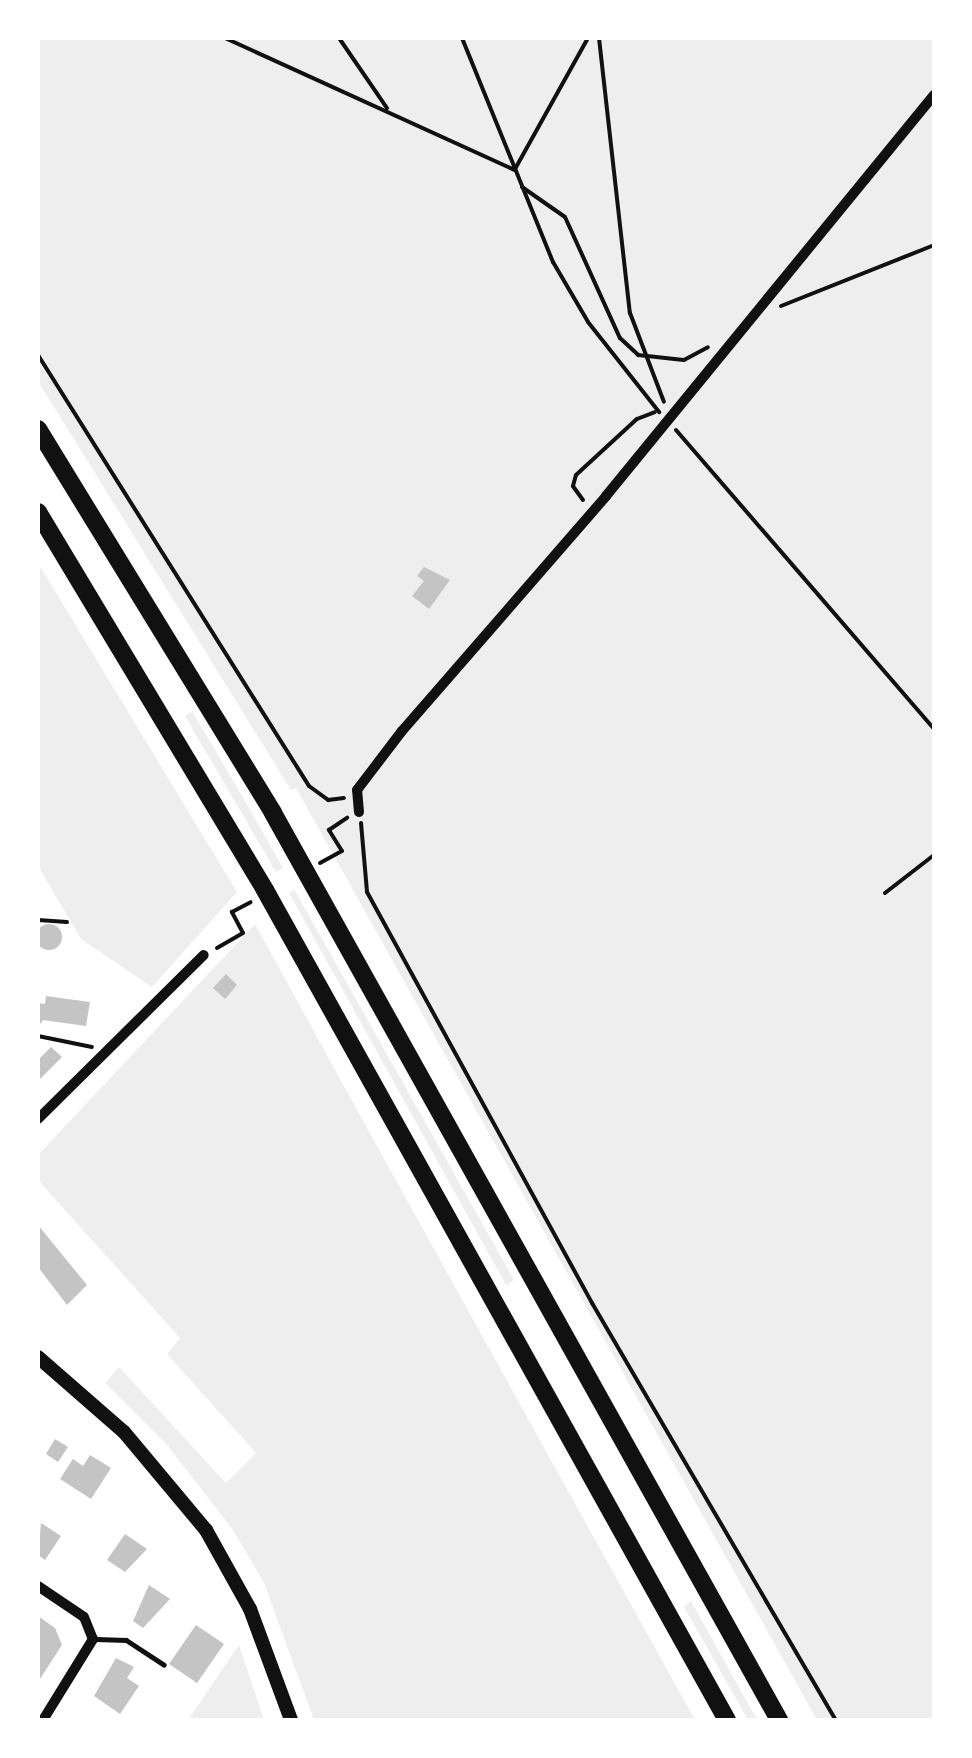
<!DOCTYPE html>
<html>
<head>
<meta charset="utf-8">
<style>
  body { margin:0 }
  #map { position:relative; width:972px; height:1758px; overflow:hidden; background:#fff; font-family:"DM Sans",sans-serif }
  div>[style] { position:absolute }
  .green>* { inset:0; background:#eee }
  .building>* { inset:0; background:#c4c4c4 }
  .round { border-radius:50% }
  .path>* { height:4px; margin:-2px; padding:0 2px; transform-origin:2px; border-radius:2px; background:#111 }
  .service>* { height:5px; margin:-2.5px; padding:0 2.5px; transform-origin:2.5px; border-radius:2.5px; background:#111 }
  .minor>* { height:10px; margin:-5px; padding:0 5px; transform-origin:5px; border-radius:5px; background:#111 }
  .secondary>* { height:14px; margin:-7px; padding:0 7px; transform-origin:7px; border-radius:7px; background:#111 }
  .motorway>* { height:18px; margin:-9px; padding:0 9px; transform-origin:9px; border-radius:9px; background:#111 }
  span { translate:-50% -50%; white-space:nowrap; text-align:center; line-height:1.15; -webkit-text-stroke:8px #fff; paint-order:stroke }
  .frame { position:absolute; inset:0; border:40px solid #fff; pointer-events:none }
</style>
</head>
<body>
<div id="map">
  <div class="green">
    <div style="clip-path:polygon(38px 38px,934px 38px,934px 1720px,817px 1720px,296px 788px,291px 790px,38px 381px)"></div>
    <div style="clip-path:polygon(38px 563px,237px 892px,152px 987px,81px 939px,38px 866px)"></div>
    <div style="clip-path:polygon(192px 711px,238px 789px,283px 868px,276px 872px,185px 716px)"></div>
    <div style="clip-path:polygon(294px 889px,514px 1280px,506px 1285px,289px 893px)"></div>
    <div style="clip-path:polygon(255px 924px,372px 1137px,695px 1720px,314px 1720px,264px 1583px,233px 1530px,168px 1446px,105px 1383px,119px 1367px,226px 1483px,256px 1453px,167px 1354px,180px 1338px,38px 1180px,38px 1155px)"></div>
    <div style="clip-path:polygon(691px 1601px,751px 1709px,758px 1720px,748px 1720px,684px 1607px)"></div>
    <div style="clip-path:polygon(239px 1645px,264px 1720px,188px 1720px,201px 1701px)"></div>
  </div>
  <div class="building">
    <div style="clip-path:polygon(424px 567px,450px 580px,429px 609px,412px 596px,424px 581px,417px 576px)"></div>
    <div class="round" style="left:36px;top:924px;width:26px;height:26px"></div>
    <div style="clip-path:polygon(226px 974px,237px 985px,225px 999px,213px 988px)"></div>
    <div style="clip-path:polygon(46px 996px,90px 1002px,86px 1026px,43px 1020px,38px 1027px,38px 1003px,45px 1004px)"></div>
    <div style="clip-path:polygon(51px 1047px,62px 1057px,38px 1081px,38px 1060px)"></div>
    <div style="clip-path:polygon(38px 1225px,87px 1285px,67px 1305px,38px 1267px)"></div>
    <div style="clip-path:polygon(55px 1439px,68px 1447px,58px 1462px,46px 1454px)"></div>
    <div style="clip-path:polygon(90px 1455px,111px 1468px,91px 1499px,60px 1479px,73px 1459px,83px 1466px)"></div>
    <div style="clip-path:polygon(41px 1523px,61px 1536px,45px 1560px,38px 1555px)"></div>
    <div style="clip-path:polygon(125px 1534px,147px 1549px,125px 1572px,107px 1560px)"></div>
    <div style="clip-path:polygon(149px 1585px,170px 1599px,143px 1628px,133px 1621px)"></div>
    <div style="clip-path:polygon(38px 1616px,55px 1628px,62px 1645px,38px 1682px)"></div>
    <div style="clip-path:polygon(196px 1625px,224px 1644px,197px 1683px,169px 1664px)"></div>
    <div style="clip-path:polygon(116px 1658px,134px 1667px,127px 1678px,139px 1686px,120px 1714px,94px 1696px)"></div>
  </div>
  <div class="path">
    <div style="left:225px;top:38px;width:318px;rotate:24.5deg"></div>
    <div style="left:339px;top:38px;width:85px;rotate:55.6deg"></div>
    <div style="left:462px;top:38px;width:242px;rotate:67.9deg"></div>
    <div style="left:553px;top:262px;width:69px;rotate:59.7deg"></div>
    <div style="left:588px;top:322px;width:115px;rotate:51.7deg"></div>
    <div style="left:599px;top:38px;width:277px;rotate:83.6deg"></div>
    <div style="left:630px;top:313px;width:95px;rotate:69.1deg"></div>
    <div style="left:515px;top:169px;width:150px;rotate:-60.9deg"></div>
    <div style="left:522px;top:187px;width:52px;rotate:34.9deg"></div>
    <div style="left:565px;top:217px;width:133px;rotate:65.6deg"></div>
    <div style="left:620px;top:338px;width:25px;rotate:43deg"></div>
    <div style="left:638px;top:355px;width:46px;rotate:6.2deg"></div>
    <div style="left:684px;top:360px;width:27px;rotate:-28deg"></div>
    <div style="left:781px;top:306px;width:165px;rotate:-21.7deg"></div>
    <div style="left:38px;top:355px;width:509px;rotate:57.84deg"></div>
    <div style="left:309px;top:786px;width:24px;rotate:36deg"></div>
    <div style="left:328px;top:800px;width:16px;rotate:-7deg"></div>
    <div style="left:676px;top:430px;width:395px;rotate:49.2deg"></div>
    <div style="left:583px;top:500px;width:17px;rotate:-126deg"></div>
    <div style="left:573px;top:486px;width:11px;rotate:-75deg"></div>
    <div style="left:576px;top:475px;width:83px;rotate:-42.6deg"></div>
    <div style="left:637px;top:419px;width:19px;rotate:-21deg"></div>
    <div style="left:361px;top:823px;width:69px;rotate:85deg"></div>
    <div style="left:367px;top:892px;width:469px;rotate:61.3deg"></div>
    <div style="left:592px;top:1303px;width:483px;rotate:59.7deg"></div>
    <div style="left:320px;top:863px;width:25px;rotate:-29deg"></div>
    <div style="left:342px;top:851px;width:25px;rotate:-122deg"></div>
    <div style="left:329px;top:830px;width:22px;rotate:-34deg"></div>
    <div style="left:885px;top:893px;width:62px;rotate:-37.8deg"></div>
    <div style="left:38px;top:920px;width:29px;rotate:4deg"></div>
    <div style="left:217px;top:948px;width:30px;rotate:-30deg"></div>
    <div style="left:243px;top:933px;width:24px;rotate:-118deg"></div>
    <div style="left:232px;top:912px;width:21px;rotate:-28deg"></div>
    <div style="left:38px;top:1036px;width:55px;rotate:11.5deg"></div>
  </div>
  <div class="service">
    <div style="left:96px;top:1639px;width:30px;rotate:2deg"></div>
    <div style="left:126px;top:1640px;width:45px;rotate:33.3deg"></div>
  </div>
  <div class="minor">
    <div style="left:359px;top:812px;width:22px;rotate:-95deg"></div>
    <div style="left:357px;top:790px;width:74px;rotate:-52.7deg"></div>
    <div style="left:402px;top:731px;width:311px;rotate:-49deg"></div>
    <div style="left:606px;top:496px;width:518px;rotate:-50.72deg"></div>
    <div style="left:38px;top:1119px;width:233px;rotate:-44.7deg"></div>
    <div style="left:38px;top:1586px;width:55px;rotate:34deg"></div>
    <div style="left:84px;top:1617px;width:24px;rotate:68deg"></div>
    <div style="left:93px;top:1639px;width:95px;rotate:121.7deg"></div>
  </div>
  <div class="secondary">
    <div style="left:38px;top:1357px;width:114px;rotate:41.1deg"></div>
    <div style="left:124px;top:1432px;width:128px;rotate:50.1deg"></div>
    <div style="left:206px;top:1530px;width:90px;rotate:60.9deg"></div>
    <div style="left:250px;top:1609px;width:118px;rotate:69.7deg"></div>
  </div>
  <div class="motorway">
    <div style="left:38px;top:429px;width:450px;rotate:58.5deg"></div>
    <div style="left:273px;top:813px;width:1039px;rotate:60.84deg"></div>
    <div style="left:38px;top:512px;width:441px;rotate:59deg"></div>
    <div style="left:265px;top:890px;width:950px;rotate:60.9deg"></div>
  </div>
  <div class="frame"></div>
</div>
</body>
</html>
